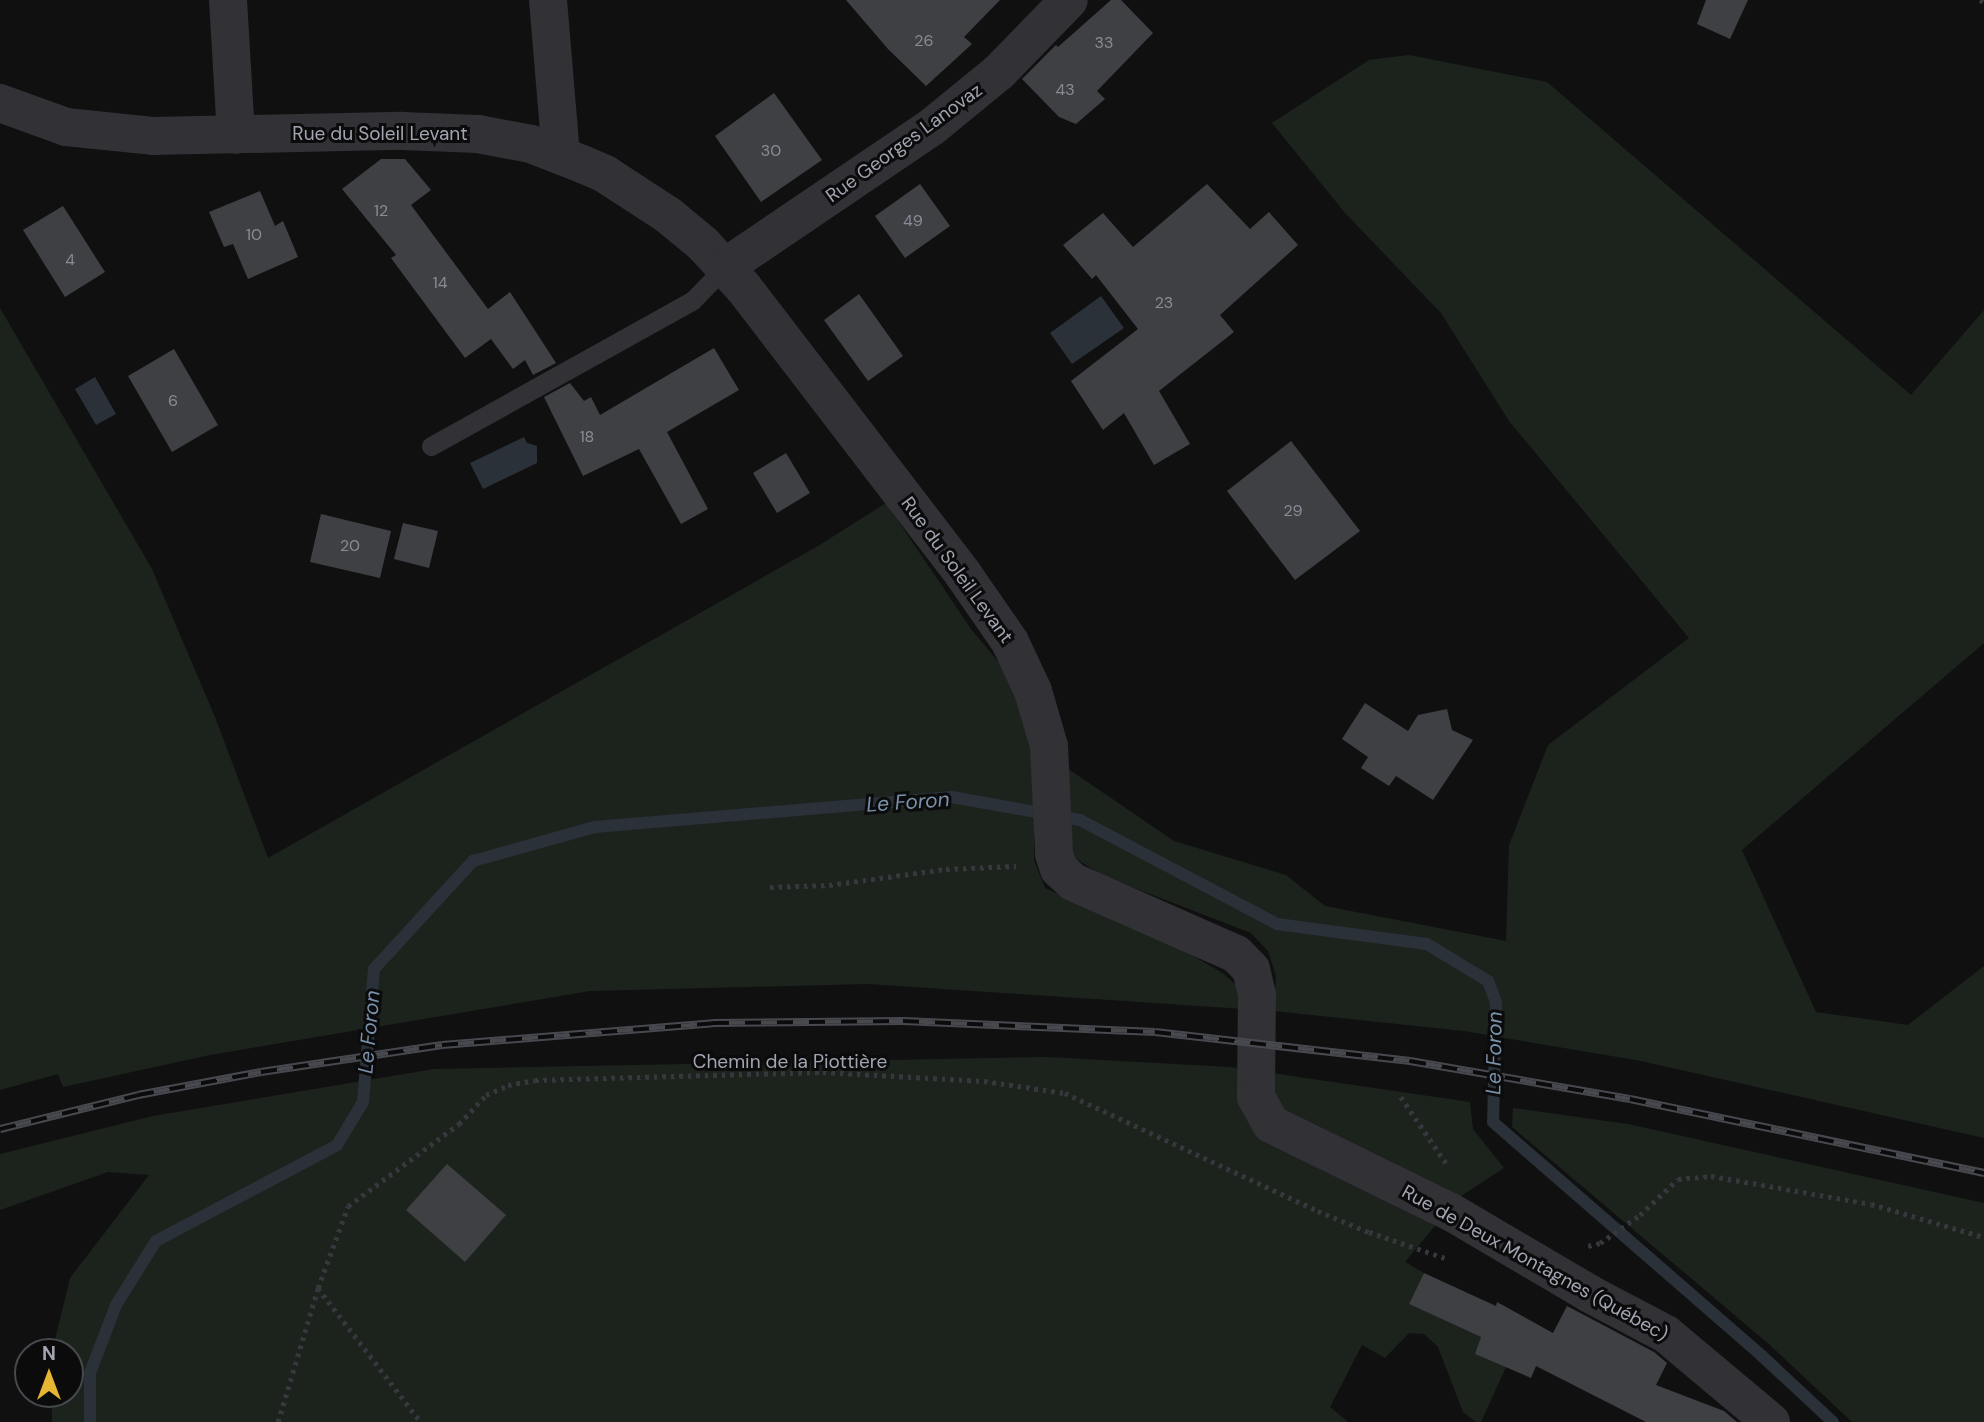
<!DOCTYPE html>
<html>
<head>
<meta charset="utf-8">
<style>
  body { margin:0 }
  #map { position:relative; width:1984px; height:1422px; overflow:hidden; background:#101011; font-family:"DM Sans",sans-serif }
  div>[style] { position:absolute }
  .green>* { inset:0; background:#1c231d }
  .water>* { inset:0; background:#2a3138 }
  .stream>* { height:12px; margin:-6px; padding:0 6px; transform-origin:6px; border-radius:6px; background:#2a3138 }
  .building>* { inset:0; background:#3f4044 }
  .path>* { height:4.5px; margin-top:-2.25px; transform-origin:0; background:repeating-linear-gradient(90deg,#37383d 0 3.5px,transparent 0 8.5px) }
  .lane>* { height:19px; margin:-9.5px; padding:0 9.5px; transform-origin:9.5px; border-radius:9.5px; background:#313136 }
  .street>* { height:38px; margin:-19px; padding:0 19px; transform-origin:19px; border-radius:19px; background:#313136 }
  .rail>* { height:8px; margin-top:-4px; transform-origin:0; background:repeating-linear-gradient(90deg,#0b0b0c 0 16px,#48494f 0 32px); box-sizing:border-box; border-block:2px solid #48494f }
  span { translate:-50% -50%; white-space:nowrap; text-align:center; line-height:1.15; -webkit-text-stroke:6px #0b0b0c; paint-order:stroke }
  .number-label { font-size:16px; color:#898c96 }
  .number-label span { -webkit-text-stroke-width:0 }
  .street-label { font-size:19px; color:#a2a5b1 }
  .water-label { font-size:21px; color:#7a91ab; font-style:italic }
  .north { position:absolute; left:14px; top:1338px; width:70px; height:70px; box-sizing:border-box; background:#0b0b0c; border:2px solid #47494e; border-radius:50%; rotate:0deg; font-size:19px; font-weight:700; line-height:28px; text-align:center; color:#a2a5b1 }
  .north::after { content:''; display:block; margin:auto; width:24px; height:32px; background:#e5b533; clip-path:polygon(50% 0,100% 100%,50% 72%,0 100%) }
</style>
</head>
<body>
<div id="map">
  <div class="green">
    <div style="clip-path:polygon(1409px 55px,1547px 82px,1911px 395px,1984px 310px,1984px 643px,1742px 850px,1816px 1012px,1908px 1025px,1984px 966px,1984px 1138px,1641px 1061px,1464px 1031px,1274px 1011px,1276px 976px,1268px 951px,1251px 933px,1101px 875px,1069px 854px,1067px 768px,1174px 841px,1286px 875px,1325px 906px,1506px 941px,1509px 845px,1548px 745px,1689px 638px,1509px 421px,1441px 313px,1346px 214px,1272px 123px,1369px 60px)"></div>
    <div style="clip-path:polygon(0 308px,152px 569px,215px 717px,268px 858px,818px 546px,886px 503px,971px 629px,1016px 683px,1034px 768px,1034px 860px,1045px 888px,1185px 951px,1224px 974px,1240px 989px,1244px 1009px,868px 984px,590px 991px,210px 1055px,63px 1087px,58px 1074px,0 1090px)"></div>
    <div style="clip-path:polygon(1047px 1057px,1230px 1067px,1470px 1102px,1473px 1129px,1504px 1168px,1458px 1198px,1405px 1262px,1424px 1273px,1409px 1304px,1481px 1337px,1476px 1354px,1506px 1367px,1481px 1422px,1476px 1422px,1463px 1412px,1438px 1347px,1424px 1334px,1409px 1333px,1385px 1358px,1362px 1345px,1330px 1407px,1348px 1422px,52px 1422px,52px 1394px,70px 1394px,70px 1352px,52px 1352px,70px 1278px,149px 1175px,108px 1172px,0 1210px,0 1154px,153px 1116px,434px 1069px)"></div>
    <div style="clip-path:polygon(1513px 1108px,1628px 1124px,1984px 1203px,1984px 1422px,1852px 1422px,1770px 1345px,1512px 1127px)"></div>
  </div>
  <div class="water">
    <div style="clip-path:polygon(1101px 296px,1124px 328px,1072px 364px,1050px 333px)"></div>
    <div style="clip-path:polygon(95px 377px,116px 414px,96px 425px,75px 389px)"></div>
    <div style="clip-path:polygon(524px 437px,527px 443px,537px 446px,537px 463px,483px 489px,470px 463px)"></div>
  </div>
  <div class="stream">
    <div style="left:90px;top:1422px;width:49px;rotate:-90deg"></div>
    <div style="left:90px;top:1373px;width:73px;rotate:-69.1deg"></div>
    <div style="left:116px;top:1305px;width:75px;rotate:-58deg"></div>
    <div style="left:156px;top:1241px;width:205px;rotate:-27.9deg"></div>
    <div style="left:337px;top:1145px;width:50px;rotate:-58.8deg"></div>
    <div style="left:363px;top:1102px;width:133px;rotate:-85.3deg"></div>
    <div style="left:374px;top:969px;width:147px;rotate:-47.5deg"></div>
    <div style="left:473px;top:861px;width:127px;rotate:-15.6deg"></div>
    <div style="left:595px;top:827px;width:358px;rotate:-4.8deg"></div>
    <div style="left:952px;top:797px;width:130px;rotate:10.2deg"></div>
    <div style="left:1080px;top:820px;width:223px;rotate:27.8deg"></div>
    <div style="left:1277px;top:924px;width:151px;rotate:7.6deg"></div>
    <div style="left:1427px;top:944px;width:71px;rotate:31.2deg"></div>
    <div style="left:1488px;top:981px;width:22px;rotate:69deg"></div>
    <div style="left:1496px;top:1002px;width:120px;rotate:91.4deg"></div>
    <div style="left:1493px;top:1122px;width:357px;rotate:41deg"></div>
    <div style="left:1762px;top:1356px;width:97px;rotate:42.9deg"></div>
  </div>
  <div class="building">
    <div style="clip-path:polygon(846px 0,1000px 0,964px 37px,972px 44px,926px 86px,888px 49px)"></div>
    <div style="clip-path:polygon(1111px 0,1121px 0,1153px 33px,1097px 91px,1105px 99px,1076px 124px,1059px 117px,1022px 79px,1056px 45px,1058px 47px)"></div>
    <div style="clip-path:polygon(1706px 0,1748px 0,1730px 39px,1697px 24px)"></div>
    <div style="clip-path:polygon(774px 93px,822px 160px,761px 202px,715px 136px)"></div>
    <div style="clip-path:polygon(381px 159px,405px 159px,431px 190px,411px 205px,488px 309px,510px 292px,556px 363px,533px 375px,525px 360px,513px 369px,491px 339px,465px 358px,391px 258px,396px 255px,342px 189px)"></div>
    <div style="clip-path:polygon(920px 184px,950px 226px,905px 258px,875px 216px)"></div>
    <div style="clip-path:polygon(1207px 184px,1250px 229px,1269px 212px,1298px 245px,1220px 315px,1234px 332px,1159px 391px,1190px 444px,1154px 465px,1124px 413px,1103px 430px,1071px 381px,1138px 329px,1096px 275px,1092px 279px,1063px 245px,1103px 213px,1133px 247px)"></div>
    <div style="clip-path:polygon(260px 191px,275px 226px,283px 221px,298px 257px,248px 279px,233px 244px,224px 247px,209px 212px)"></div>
    <div style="clip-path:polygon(63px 206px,105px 272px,65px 297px,23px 230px)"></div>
    <div style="clip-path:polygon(859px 294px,903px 356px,868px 381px,824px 320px)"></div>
    <div style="clip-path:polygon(714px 348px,739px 390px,667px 432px,708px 509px,681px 524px,639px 449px,583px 476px,544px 397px,570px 383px,584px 401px,591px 397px,600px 415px)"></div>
    <div style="clip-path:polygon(174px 349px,218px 425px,172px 452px,128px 376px)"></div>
    <div style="clip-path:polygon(1291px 441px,1360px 531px,1295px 580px,1227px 491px)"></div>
    <div style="clip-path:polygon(786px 453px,810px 493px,777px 513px,753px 473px)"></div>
    <div style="clip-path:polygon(321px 514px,391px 531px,380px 578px,310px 562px)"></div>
    <div style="clip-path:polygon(403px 523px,438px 531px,429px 568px,394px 559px)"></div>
    <div style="clip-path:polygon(1365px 703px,1408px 731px,1418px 715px,1447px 709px,1452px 730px,1473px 740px,1433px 800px,1396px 776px,1389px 786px,1361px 768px,1368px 757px,1342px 739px)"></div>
    <div style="clip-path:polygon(447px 1164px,506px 1215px,465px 1262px,406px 1210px)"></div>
    <div style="clip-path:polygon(1424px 1273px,1496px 1306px,1497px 1302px,1553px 1333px,1567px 1306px,1654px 1352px,1667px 1363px,1656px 1385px,1724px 1411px,1737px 1422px,1646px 1422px,1536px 1366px,1531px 1378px,1475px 1354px,1481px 1337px,1409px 1304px)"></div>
  </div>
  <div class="path">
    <div style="left:1980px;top:0;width:4px;rotate:27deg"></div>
    <div style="left:770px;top:887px;width:59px;rotate:-1.9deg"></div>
    <div style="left:829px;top:885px;width:118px;rotate:-7.8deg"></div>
    <div style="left:946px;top:869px;width:70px;rotate:-2.5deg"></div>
    <div style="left:1401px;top:1097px;width:80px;rotate:55.7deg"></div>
    <div style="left:1588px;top:1246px;width:12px;rotate:-14deg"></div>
    <div style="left:1600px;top:1243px;width:49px;rotate:-35deg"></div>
    <div style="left:1640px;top:1215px;width:52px;rotate:-43.5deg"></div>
    <div style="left:1678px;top:1179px;width:33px;rotate:-5deg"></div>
    <div style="left:1711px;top:1176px;width:162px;rotate:9.9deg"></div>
    <div style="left:1871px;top:1204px;width:118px;rotate:16.3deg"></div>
    <div style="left:318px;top:1288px;width:169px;rotate:52.5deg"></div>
    <div style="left:278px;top:1422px;width:140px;rotate:-73.4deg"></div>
    <div style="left:318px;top:1288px;width:87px;rotate:-69.9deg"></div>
    <div style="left:348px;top:1206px;width:138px;rotate:-36.5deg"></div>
    <div style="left:459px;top:1124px;width:40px;rotate:-47deg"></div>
    <div style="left:486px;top:1095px;width:24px;rotate:-24deg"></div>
    <div style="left:508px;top:1085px;width:27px;rotate:-10deg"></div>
    <div style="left:535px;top:1080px;width:288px;rotate:-1.6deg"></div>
    <div style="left:823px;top:1072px;width:161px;rotate:3.2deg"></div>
    <div style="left:984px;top:1081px;width:82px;rotate:8.4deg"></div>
    <div style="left:1065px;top:1093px;width:279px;rotate:25deg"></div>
    <div style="left:1318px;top:1211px;width:55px;rotate:22.4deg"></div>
    <div style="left:1369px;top:1232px;width:80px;rotate:18.9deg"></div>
  </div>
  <div class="lane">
    <div style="left:431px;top:446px;width:299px;rotate:-29.1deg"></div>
    <div style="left:692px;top:301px;width:47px;rotate:-45.9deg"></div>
  </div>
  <div class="street">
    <div style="left:228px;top:0;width:135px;rotate:86.6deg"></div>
    <div style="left:548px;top:0;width:156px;rotate:85.2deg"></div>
    <div style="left:0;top:103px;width:70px;rotate:20deg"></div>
    <div style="left:66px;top:127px;width:87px;rotate:5.9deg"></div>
    <div style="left:153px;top:136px;width:249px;rotate:-1.2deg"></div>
    <div style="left:402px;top:131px;width:76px;rotate:2.3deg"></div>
    <div style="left:478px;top:134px;width:54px;rotate:10.7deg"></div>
    <div style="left:531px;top:144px;width:55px;rotate:21.4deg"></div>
    <div style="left:582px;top:164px;width:25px;rotate:23deg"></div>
    <div style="left:605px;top:174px;width:75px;rotate:33.1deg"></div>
    <div style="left:668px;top:215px;width:45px;rotate:39.6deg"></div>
    <div style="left:703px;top:244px;width:59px;rotate:47.1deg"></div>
    <div style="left:743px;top:287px;width:362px;rotate:52.5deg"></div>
    <div style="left:963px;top:574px;width:83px;rotate:55.3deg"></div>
    <div style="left:1010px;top:642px;width:54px;rotate:64.9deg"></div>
    <div style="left:1033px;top:691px;width:57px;rotate:73.8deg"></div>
    <div style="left:1049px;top:746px;width:108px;rotate:87.3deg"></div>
    <div style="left:1054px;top:854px;width:16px;rotate:72deg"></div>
    <div style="left:1059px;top:869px;width:19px;rotate:43deg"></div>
    <div style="left:1073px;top:882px;width:178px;rotate:23.8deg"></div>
    <div style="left:1236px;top:954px;width:21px;rotate:45deg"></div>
    <div style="left:1251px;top:969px;width:26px;rotate:77deg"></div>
    <div style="left:1257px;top:994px;width:103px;rotate:90.6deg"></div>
    <div style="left:1256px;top:1097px;width:31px;rotate:61deg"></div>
    <div style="left:1271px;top:1124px;width:200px;rotate:26.1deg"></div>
    <div style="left:1451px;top:1212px;width:161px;rotate:30.5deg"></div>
    <div style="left:1590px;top:1294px;width:86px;rotate:27.8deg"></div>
    <div style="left:1666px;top:1334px;width:137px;rotate:40deg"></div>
    <div style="left:725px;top:267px;width:251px;rotate:-34.1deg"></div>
    <div style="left:933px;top:126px;width:85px;rotate:-39.3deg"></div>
    <div style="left:999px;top:72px;width:100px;rotate:-45.8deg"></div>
  </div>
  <div class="rail">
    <div style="left:0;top:1129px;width:142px;rotate:-13.8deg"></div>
    <div style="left:138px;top:1095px;width:125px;rotate:-10.6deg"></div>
    <div style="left:261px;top:1072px;width:183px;rotate:-8.5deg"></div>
    <div style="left:442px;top:1045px;width:272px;rotate:-4.6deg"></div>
    <div style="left:713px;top:1023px;width:190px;rotate:-0.6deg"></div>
    <div style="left:903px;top:1021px;width:252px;rotate:2.5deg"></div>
    <div style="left:1155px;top:1032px;width:257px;rotate:6.5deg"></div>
    <div style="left:1410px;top:1061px;width:223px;rotate:9.8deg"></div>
    <div style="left:1630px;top:1099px;width:362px;rotate:11.8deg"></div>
  </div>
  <div class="number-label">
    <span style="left:924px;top:41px">26</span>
    <span style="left:1104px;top:43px">33</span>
    <span style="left:1065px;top:90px">43</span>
    <span style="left:771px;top:151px">30</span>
    <span style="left:381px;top:211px">12</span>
    <span style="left:913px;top:221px">49</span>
    <span style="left:254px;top:235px">10</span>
    <span style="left:70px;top:260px">4</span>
    <span style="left:440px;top:283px">14</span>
    <span style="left:1164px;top:303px">23</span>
    <span style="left:173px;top:401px">6</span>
    <span style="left:587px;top:437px">18</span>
    <span style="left:1293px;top:511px">29</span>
    <span style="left:350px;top:546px">20</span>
  </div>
  <div class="street-label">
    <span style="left:380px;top:134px">Rue du Soleil Levant</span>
    <span style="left:904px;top:143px;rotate:-36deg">Rue Georges Lanovaz</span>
    <span style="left:957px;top:570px;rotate:54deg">Rue du Soleil Levant</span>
    <span style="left:790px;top:1062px">Chemin de la Piottière</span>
    <span style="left:1535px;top:1263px;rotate:29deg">Rue de Deux Montagnes (Québec)</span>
  </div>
  <div class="water-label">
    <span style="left:908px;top:802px;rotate:-4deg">Le Foron</span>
    <span style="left:369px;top:1032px;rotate:-85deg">Le Foron</span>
    <span style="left:1494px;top:1053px;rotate:-89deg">Le Foron</span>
  </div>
  <div class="north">N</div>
</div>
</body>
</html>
